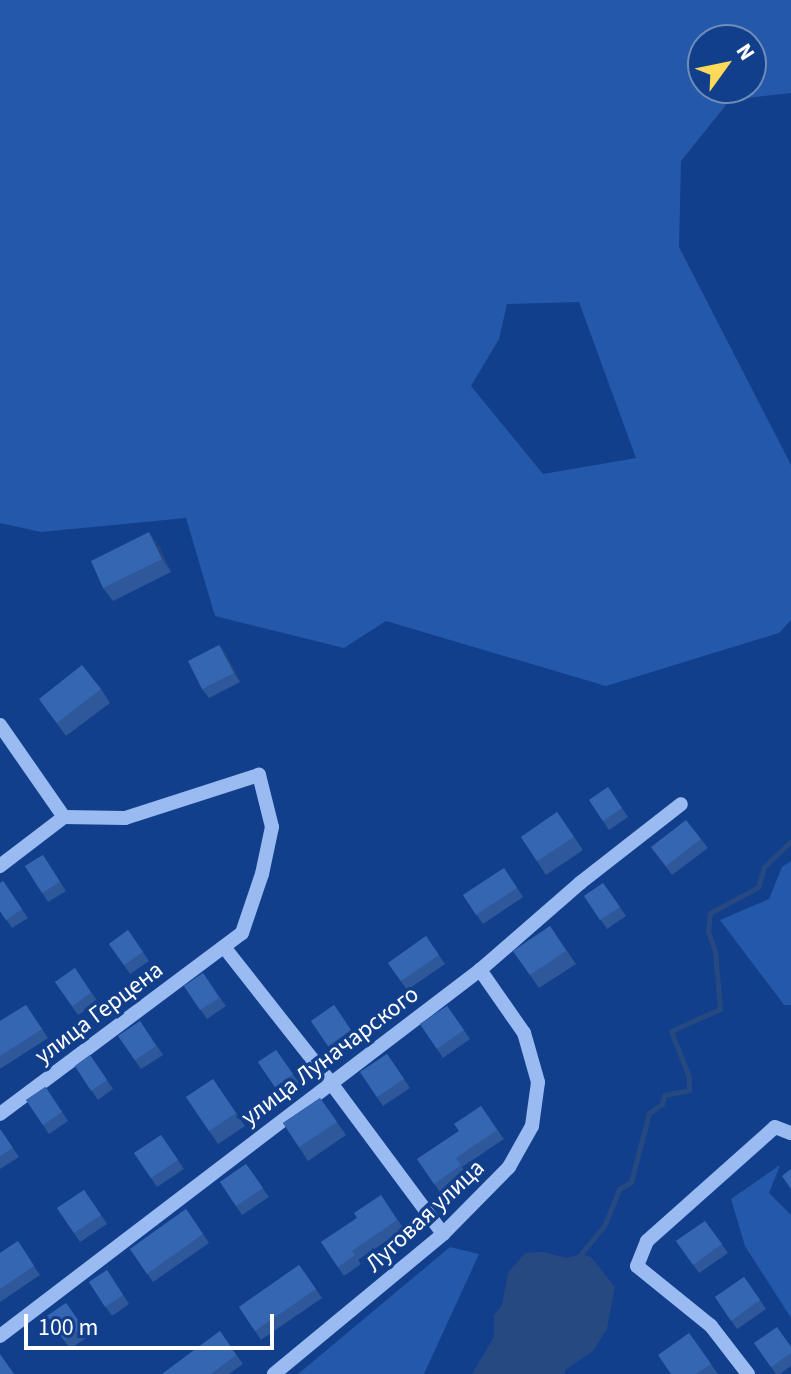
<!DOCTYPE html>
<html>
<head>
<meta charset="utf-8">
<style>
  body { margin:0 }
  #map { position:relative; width:791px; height:1374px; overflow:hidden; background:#123f8b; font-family:"Source Sans 3",sans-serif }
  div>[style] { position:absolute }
  .green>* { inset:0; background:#2458aa }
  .water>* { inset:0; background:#274981 }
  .stream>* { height:5px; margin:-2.5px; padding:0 2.5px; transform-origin:2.5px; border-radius:2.5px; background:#274981 }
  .minor>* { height:14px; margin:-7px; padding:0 7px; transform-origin:7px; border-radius:7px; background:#99bbf1 }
  .wall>* { inset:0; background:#2e5899 }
  .shaded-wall>* { inset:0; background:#25477d }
  .building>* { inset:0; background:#3566b2 }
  span { translate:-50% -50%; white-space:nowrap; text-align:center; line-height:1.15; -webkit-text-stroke:7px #123f8b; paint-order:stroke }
  .street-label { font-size:24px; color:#fff }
  .north { position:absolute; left:687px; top:24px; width:80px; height:80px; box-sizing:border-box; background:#123f8b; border:2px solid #718cb9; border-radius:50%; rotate:57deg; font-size:22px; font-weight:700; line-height:32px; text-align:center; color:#fff }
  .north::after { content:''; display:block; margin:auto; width:28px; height:36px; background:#ffd958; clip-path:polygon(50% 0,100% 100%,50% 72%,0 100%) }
  .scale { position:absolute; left:24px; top:1314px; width:250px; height:36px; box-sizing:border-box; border:4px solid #fff; border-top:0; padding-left:10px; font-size:24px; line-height:28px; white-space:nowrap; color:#fff; -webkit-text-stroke:6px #123f8b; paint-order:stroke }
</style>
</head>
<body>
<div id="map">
  <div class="green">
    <div style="clip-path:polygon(evenodd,0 0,791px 0,791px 93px,730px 100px,681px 161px,679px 247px,791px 465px,791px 620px,779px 633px,606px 686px,386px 621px,344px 648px,215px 616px,186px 518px,41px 532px,0 523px,0 0,703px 40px,751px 40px,751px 88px,703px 88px,703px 40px,0 0,579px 302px,636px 458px,543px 474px,471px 386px,499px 339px,507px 304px,579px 302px)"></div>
    <div style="clip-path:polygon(791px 861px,791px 1005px,784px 1005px,720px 920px,769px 899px,782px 867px)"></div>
    <div style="clip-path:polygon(780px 1165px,769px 1193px,791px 1215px,791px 1318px,745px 1246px,731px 1199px)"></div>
    <div style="clip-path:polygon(450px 1247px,479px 1254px,424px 1374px,298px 1374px)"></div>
  </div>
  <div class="water">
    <div style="clip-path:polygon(543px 1252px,567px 1258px,581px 1254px,591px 1257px,615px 1287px,607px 1329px,593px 1351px,565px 1370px,565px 1374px,472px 1374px,494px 1337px,494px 1315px,502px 1305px,508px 1273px,525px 1253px)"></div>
  </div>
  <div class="stream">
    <div style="left:581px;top:1254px;width:38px;rotate:-51deg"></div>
    <div style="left:605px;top:1224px;width:38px;rotate:-68deg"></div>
    <div style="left:619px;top:1189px;width:14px;rotate:-30deg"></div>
    <div style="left:631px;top:1182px;width:71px;rotate:-75.4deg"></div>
    <div style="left:649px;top:1113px;width:16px;rotate:-35deg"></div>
    <div style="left:662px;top:1104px;width:9px;rotate:-77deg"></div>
    <div style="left:664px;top:1095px;width:25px;rotate:-11deg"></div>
    <div style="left:689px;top:1090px;width:13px;rotate:-90deg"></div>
    <div style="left:689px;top:1077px;width:49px;rotate:-111.4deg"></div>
    <div style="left:671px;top:1031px;width:54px;rotate:-24.2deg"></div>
    <div style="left:720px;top:1009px;width:58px;rotate:-94.9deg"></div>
    <div style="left:715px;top:951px;width:20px;rotate:-110deg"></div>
    <div style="left:708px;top:932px;width:19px;rotate:-84deg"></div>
    <div style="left:710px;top:913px;width:55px;rotate:-28.4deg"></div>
    <div style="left:758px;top:887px;width:21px;rotate:-73deg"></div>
    <div style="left:764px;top:867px;width:37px;rotate:-44deg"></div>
  </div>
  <div class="minor">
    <div style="left:0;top:725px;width:112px;rotate:55.2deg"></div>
    <div style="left:64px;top:817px;width:81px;rotate:142.6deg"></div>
    <div style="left:224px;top:947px;width:173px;rotate:51.8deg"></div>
    <div style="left:331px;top:1083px;width:188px;rotate:53.4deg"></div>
    <div style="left:0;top:1114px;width:302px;rotate:-36.8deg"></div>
    <div style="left:242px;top:933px;width:62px;rotate:-71.3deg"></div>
    <div style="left:262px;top:874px;width:48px;rotate:-78deg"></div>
    <div style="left:272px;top:827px;width:54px;rotate:-104deg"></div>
    <div style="left:259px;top:775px;width:141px;rotate:162.2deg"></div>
    <div style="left:125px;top:818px;width:61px;rotate:-179.1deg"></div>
    <div style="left:0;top:1336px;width:604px;rotate:-37.33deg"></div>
    <div style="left:480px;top:970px;width:133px;rotate:-41deg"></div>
    <div style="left:580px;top:883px;width:128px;rotate:-38deg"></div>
    <div style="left:274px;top:1374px;width:219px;rotate:-39.6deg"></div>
    <div style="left:443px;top:1234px;width:94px;rotate:-45.4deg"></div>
    <div style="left:509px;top:1167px;width:47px;rotate:-60.7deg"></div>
    <div style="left:532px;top:1126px;width:44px;rotate:-82.2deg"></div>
    <div style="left:538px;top:1082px;width:51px;rotate:-105.9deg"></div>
    <div style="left:524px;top:1033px;width:77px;rotate:-124.9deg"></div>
    <div style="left:748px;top:1374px;width:61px;rotate:-127.6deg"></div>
    <div style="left:711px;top:1326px;width:95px;rotate:-141deg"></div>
    <div style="left:637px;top:1266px;width:27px;rotate:-68deg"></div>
    <div style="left:647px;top:1241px;width:171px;rotate:-41.7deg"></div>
    <div style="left:775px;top:1127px;width:17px;rotate:21deg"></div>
  </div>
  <div class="wall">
    <div style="clip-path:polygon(159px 546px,171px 572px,113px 601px,103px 588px)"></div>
    <div style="clip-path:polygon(219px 645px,226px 654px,240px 682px,209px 698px,202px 689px)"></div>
    <div style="clip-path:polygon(101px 689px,110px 703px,66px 736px,39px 699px)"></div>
    <div style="clip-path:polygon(608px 787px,628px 817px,609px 830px,589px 800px)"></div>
    <div style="clip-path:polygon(557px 812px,583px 850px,546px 875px,521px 837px)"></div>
    <div style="clip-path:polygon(701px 839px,708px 848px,672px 875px,651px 847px)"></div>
    <div style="clip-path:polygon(43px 855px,66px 891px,48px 902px,25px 866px)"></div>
    <div style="clip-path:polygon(504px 868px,523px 897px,483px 924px,463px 895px)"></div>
    <div style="clip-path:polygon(3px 881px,28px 918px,12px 928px,0 911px)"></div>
    <div style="clip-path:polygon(603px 883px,626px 916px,607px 929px,584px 896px)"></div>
    <div style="clip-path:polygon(550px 926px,576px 964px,539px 988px,513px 951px)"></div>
    <div style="clip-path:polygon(128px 930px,149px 961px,130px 974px,109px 944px)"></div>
    <div style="clip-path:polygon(426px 936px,445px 964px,407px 990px,388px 963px)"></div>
    <div style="clip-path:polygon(75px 968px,98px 1002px,78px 1015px,55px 982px)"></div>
    <div style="clip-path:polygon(203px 973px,226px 1006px,207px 1019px,184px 986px)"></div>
    <div style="clip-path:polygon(26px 1005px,48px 1038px,0 1069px,0 1021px)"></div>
    <div style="clip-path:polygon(334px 1005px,357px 1039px,334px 1055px,311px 1021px)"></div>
    <div style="clip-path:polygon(447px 1006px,470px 1039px,443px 1058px,420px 1024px)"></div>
    <div style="clip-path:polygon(140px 1021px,163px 1055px,141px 1069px,118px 1036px)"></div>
    <div style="clip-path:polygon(276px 1050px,299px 1083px,281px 1096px,258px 1062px)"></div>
    <div style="clip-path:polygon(387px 1054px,410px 1088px,383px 1106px,360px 1072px)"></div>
    <div style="clip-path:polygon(90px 1055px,113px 1089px,98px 1100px,75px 1066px)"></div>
    <div style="clip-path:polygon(213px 1079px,245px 1126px,218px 1144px,186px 1097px)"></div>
    <div style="clip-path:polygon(46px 1087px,68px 1121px,49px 1134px,26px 1100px)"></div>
    <div style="clip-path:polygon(320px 1098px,346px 1135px,308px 1161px,283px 1123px)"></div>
    <div style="clip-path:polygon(481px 1106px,504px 1139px,462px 1167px,467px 1174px,440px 1192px,417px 1159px,459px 1131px)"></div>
    <div style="clip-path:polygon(0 1129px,19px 1157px,0 1169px)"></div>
    <div style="clip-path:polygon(161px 1135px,184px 1169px,157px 1187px,134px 1153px)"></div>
    <div style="clip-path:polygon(246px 1164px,269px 1197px,242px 1215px,220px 1182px)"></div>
    <div style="clip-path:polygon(84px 1190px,107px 1224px,80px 1242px,57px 1208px)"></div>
    <div style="clip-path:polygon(381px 1195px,404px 1229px,358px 1260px,361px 1264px,344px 1276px,321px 1242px,357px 1218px)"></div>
    <div style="clip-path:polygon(186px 1209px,209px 1243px,153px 1282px,130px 1249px)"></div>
    <div style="clip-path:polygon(705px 1221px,728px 1253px,699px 1273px,676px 1241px)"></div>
    <div style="clip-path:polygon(18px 1241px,40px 1275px,0 1302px,0 1253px)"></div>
    <div style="clip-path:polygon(299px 1265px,322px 1298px,261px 1340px,239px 1307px)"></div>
    <div style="clip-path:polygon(107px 1270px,129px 1304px,112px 1316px,89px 1282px)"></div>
    <div style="clip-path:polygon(744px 1277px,766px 1309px,737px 1329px,715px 1297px)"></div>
    <div style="clip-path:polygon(66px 1303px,89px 1336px,70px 1349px,47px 1316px)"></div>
    <div style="clip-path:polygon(220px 1331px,243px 1364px,229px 1374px,162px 1374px)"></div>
    <div style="clip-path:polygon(689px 1333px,718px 1374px,671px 1374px)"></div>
    <div style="clip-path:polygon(754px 1343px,791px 1347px,791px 1366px,780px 1374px,776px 1374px)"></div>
  </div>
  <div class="shaded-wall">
    <div style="clip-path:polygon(149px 532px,159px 546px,171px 572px,162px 559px)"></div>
    <div style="clip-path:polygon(219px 645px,226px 654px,240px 682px,234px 673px)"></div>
  </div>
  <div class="building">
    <div style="clip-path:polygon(149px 532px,162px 559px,103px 588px,91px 561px)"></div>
    <div style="clip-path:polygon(219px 645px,234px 673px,202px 689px,188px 661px)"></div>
    <div style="clip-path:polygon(82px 665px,101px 689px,57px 723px,39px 699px)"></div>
    <div style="clip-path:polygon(608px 787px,622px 808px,603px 821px,589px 800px)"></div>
    <div style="clip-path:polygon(557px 812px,574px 837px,537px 861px,521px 837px)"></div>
    <div style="clip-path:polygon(686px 820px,701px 839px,666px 866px,651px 847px)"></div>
    <div style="clip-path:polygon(43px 855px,60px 882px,42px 893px,25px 866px)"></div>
    <div style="clip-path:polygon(504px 868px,517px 888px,476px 915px,463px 895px)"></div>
    <div style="clip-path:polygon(3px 881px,22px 909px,6px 920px,0 911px,0 883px)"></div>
    <div style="clip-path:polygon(603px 883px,620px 907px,600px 920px,584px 896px)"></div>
    <div style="clip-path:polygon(550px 926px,566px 951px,530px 975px,513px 951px)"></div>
    <div style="clip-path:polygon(128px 930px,143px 952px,124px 965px,109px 944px)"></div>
    <div style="clip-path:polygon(426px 936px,439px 955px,401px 981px,388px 963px)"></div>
    <div style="clip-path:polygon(75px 968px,91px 993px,72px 1006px,55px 982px)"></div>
    <div style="clip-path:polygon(203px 973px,219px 998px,200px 1010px,184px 986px)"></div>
    <div style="clip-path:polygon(26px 1005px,42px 1029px,0 1056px,0 1021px)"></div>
    <div style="clip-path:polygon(334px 1005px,351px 1030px,328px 1046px,311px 1021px)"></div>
    <div style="clip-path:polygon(447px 1006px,464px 1030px,437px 1049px,420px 1024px)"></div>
    <div style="clip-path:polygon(140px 1021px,156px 1046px,135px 1060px,118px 1036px)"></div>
    <div style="clip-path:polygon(276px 1050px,293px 1074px,275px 1087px,258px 1062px)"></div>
    <div style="clip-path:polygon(387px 1054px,404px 1079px,377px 1097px,360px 1072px)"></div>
    <div style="clip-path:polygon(90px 1055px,107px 1080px,91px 1091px,75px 1066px)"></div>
    <div style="clip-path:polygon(213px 1079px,236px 1113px,209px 1131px,186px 1097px)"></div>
    <div style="clip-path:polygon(45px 1087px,62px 1112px,43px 1125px,26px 1100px)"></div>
    <div style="clip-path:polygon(320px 1098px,337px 1122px,299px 1147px,283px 1123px)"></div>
    <div style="clip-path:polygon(481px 1106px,497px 1130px,456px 1158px,461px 1165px,434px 1184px,417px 1159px,459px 1131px,454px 1124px)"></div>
    <div style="clip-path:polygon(0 1129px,13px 1148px,0 1156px)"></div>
    <div style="clip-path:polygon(161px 1135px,178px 1160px,151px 1178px,134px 1153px)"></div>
    <div style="clip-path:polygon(246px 1164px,263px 1188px,236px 1206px,220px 1182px)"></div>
    <div style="clip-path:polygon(791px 1169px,791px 1189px,782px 1176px)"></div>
    <div style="clip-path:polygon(84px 1190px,101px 1215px,74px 1233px,57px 1208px)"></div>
    <div style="clip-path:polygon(381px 1195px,397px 1220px,352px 1251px,355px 1255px,338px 1267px,321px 1242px,357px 1218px,354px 1213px)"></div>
    <div style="clip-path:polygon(186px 1209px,203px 1234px,147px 1274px,130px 1249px)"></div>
    <div style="clip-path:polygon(705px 1221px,722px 1244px,693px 1265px,676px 1241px)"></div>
    <div style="clip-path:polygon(18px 1241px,34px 1266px,0 1289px,0 1253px)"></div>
    <div style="clip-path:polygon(299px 1265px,316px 1289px,255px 1331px,239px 1307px)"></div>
    <div style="clip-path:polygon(107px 1270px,123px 1295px,105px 1307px,89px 1282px)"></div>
    <div style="clip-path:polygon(744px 1277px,760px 1300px,731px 1321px,715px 1297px)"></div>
    <div style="clip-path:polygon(66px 1303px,83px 1327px,64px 1340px,47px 1316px)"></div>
    <div style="clip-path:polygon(777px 1327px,791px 1347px,791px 1353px,771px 1367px,754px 1343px)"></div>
    <div style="clip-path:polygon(220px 1331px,236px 1355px,211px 1374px,162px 1374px)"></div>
    <div style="clip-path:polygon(689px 1333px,711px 1364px,696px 1374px,671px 1374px,658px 1355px)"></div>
    <div style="clip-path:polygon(0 1354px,14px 1374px,0 1374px)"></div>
  </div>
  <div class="street-label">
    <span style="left:99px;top:1013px;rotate:-37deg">улица Герцена</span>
    <span style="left:330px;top:1056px;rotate:-37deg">улица Луначарского</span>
    <span style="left:425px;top:1216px;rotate:-43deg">Луговая улица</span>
  </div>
  <div class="north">N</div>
  <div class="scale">100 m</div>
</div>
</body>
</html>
